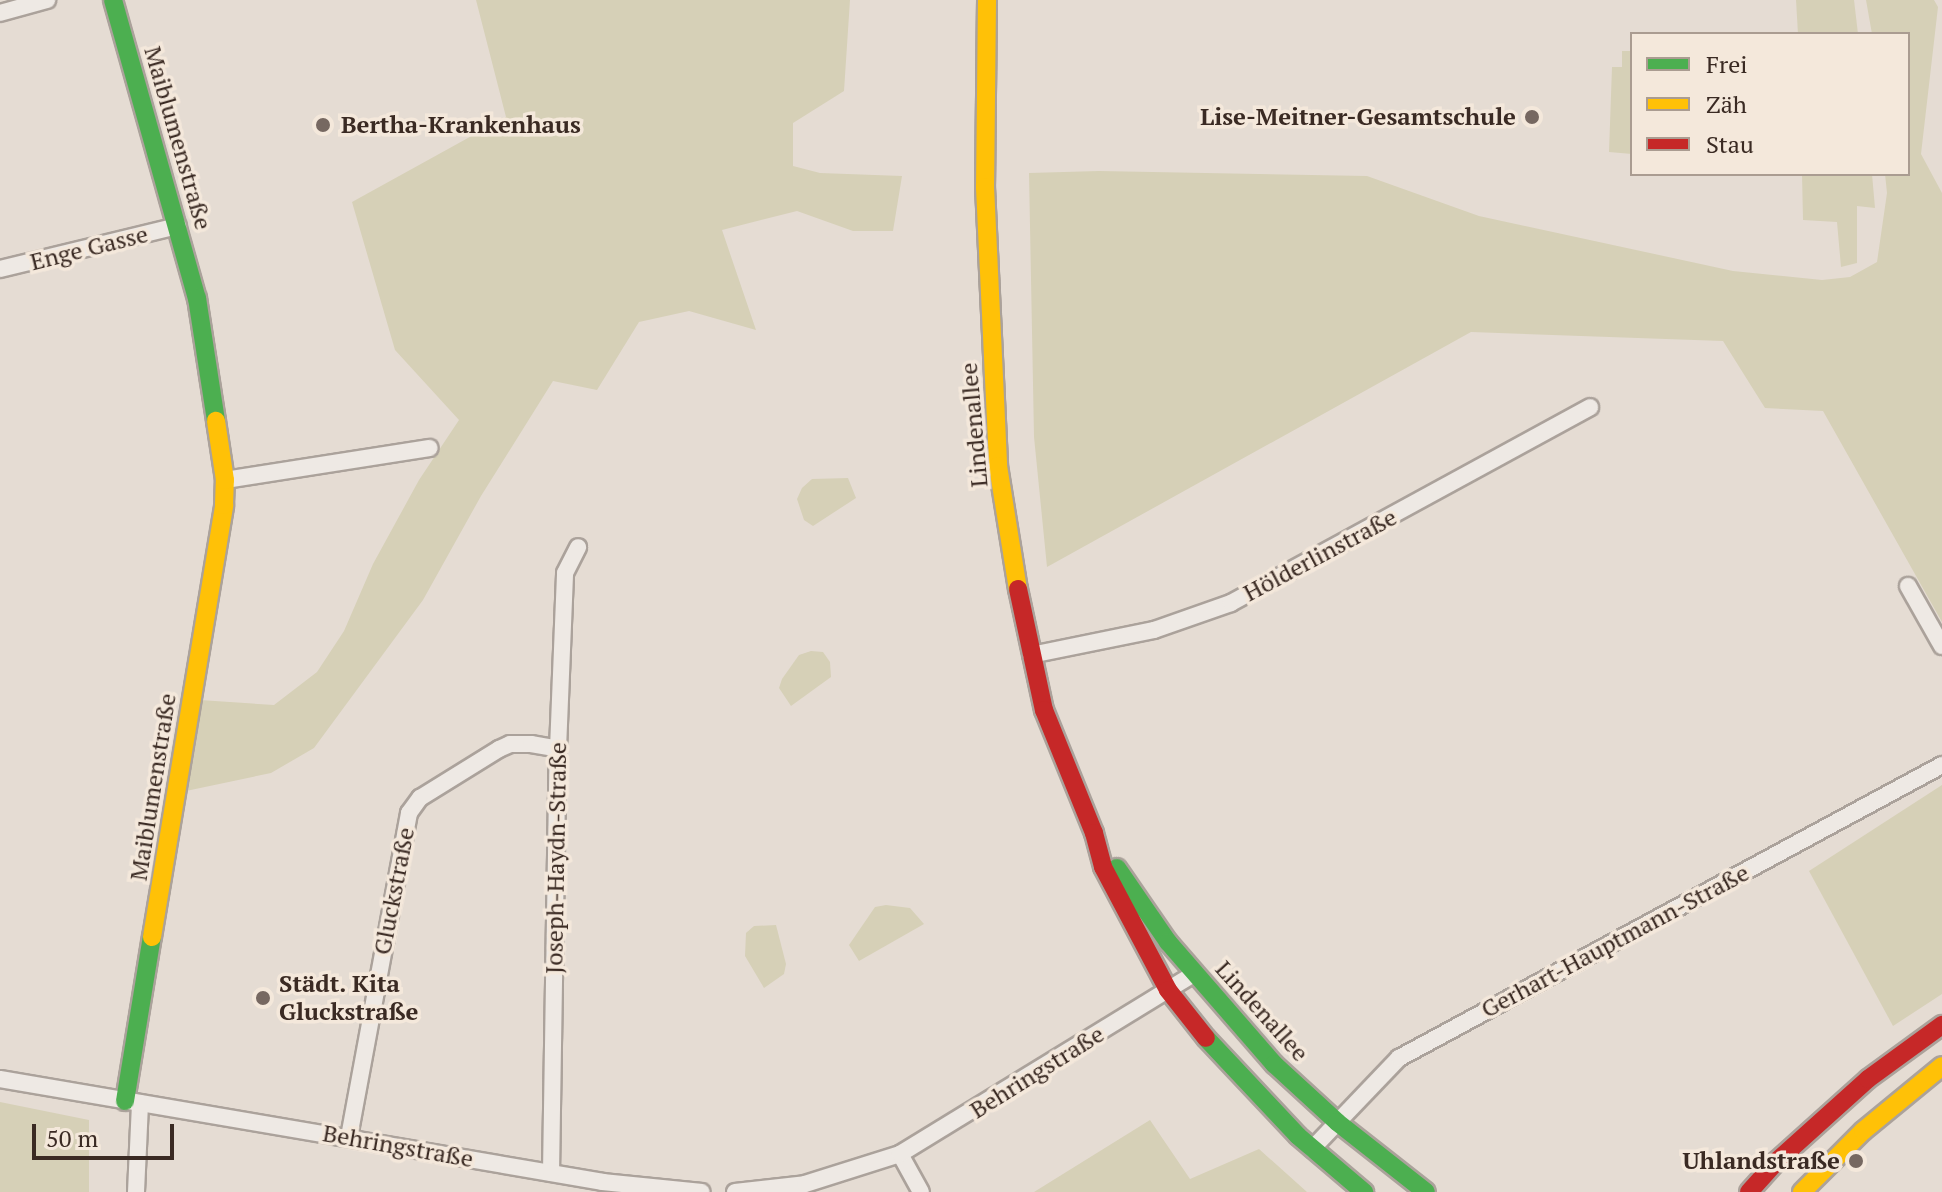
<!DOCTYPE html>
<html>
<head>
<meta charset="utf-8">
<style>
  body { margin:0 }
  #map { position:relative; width:1942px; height:1192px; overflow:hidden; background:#e5dcd3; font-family:"PT Serif",serif }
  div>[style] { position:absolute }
  .green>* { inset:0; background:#d6d0b7 }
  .roads { filter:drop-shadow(2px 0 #aba29b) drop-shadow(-2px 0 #aba29b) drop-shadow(0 2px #aba29b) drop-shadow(0 -2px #aba29b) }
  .street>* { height:16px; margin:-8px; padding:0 8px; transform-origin:8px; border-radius:8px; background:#eee9e4 }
  .fast>* { height:18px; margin:-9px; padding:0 9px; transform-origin:9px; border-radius:9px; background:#4caf50 }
  .slow>* { height:18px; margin:-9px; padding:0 9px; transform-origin:9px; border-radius:9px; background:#ffc107 }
  .jam>* { height:18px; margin:-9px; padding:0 9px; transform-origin:9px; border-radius:9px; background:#c62828 }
  .dots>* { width:22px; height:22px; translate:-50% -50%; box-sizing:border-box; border:4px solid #f4e8db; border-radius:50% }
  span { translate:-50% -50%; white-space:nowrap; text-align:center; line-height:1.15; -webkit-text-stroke:7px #f4e8db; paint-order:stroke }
  .poi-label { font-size:24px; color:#3a2a23; font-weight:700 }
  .right { translate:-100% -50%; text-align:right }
  .left { translate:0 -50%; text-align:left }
  .street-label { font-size:24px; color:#3a2a23 }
  .legend { position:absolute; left:1630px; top:32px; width:280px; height:144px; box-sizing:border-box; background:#f4e8db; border:2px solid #aa9c91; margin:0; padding:10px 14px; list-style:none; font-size:24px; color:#3a2a23 }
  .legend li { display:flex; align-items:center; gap:16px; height:40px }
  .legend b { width:40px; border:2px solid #aa9c91 }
  .scale { position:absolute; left:32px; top:1124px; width:142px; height:36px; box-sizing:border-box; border:4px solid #3a2a23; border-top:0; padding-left:10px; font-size:24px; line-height:28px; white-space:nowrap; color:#3a2a23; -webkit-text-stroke:6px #f4e8db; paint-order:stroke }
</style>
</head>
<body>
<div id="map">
  <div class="green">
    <div style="clip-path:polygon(476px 0,850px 0,844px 91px,793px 123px,793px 166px,820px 173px,902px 176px,893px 231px,853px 231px,797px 211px,722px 230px,756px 330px,689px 311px,639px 322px,597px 390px,553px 381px,481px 496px,423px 600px,314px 748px,271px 773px,186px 791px,200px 700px,274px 705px,317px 672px,344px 631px,373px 564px,419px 480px,459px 420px,395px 350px,352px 202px,506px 117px)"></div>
    <div style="clip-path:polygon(1796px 0,1854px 0,1858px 34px,1798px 34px)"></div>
    <div style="clip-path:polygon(1866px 0,1934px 0,1938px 7px,1921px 154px,1942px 193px,1942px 622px,1823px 411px,1765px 408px,1723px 341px,1471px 332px,1047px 567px,1034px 437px,1029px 173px,1099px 171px,1367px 176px,1479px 216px,1733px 271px,1822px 280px,1850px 277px,1877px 262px,1887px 193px,1885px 174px,1908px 174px,1908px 34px,1872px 34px)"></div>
    <div style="clip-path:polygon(1622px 51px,1632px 51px,1632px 154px,1609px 152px,1612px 67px,1622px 67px)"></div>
    <div style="clip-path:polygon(1802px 174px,1872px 174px,1875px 208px,1857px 206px,1857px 263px,1841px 267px,1837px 222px,1803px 220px)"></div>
    <div style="clip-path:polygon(848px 478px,856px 498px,813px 526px,804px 520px,797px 499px,802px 488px,812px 479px)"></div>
    <div style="clip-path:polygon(811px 651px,823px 652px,830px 662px,831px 677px,791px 706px,779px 688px,782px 679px,799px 655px)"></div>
    <div style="clip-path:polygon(1942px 785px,1942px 994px,1893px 1026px,1809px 871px)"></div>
    <div style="clip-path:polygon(886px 905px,910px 908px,924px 924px,859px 961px,849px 945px,875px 907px)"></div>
    <div style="clip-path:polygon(776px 925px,786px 964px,784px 974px,764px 988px,745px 956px,746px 933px,754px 926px)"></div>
    <div style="clip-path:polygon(0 1102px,89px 1120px,89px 1192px,0 1192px)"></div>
    <div style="clip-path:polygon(1150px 1120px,1190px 1179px,1259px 1149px,1307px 1192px,1034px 1192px)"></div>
  </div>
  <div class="roads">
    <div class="street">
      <div style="left:0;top:13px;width:49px;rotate:-15.5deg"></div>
      <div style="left:0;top:269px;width:183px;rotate:-13.6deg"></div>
      <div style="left:225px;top:480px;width:207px;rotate:-8.9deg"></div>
      <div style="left:1908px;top:586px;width:69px;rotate:60.5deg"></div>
      <div style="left:1031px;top:655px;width:126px;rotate:-11.5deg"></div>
      <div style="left:1154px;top:630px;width:82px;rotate:-19.3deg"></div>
      <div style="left:1231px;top:603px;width:409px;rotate:-28.6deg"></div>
      <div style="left:0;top:1079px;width:612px;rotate:9.69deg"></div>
      <div style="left:603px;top:1182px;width:99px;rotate:5.8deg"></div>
      <div style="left:349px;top:1137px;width:330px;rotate:-79.5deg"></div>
      <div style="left:409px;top:813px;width:19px;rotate:-54deg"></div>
      <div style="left:420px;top:798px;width:93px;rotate:-31.8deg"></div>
      <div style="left:499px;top:749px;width:12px;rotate:-24deg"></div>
      <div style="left:510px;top:744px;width:21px"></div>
      <div style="left:531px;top:744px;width:27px;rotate:10deg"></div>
      <div style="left:1312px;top:1149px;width:126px;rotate:-46.3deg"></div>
      <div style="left:1399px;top:1058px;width:617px;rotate:-28.35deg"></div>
      <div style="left:900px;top:1154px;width:43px;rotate:61.1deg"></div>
      <div style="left:551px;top:1173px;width:424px;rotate:-89.1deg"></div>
      <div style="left:558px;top:749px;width:176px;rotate:-87.7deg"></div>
      <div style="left:565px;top:573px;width:29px;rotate:-63deg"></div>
      <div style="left:136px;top:1192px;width:89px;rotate:-87.4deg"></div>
      <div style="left:735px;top:1192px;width:70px;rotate:-6.5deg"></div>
      <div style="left:805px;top:1184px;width:100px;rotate:-17.5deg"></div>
      <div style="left:900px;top:1154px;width:346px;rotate:-31.5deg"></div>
    </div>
    <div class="fast">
      <div style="left:113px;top:0;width:310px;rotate:74.3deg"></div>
      <div style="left:197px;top:298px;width:124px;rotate:81.2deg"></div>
      <div style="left:1117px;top:868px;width:90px;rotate:55.4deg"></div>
      <div style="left:1168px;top:942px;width:162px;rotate:49deg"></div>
      <div style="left:1274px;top:1064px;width:86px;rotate:42.6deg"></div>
      <div style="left:1337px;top:1122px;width:113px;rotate:38.2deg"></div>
      <div style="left:1206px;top:1038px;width:134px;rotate:46.8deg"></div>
      <div style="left:1298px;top:1136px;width:87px;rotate:40.3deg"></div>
      <div style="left:125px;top:1101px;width:166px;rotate:-80.7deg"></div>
    </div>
    <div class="slow">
      <div style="left:987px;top:0;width:187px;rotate:90.6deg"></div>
      <div style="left:985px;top:187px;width:279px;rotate:87.3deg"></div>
      <div style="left:998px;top:466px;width:125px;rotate:80.8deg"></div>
      <div style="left:152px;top:937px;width:438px;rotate:-80.5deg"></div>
      <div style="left:224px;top:505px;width:25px;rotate:-88deg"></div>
      <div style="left:225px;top:480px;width:60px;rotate:-98.7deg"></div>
      <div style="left:1802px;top:1192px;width:86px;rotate:-45deg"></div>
      <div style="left:1863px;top:1131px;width:102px;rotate:-39.4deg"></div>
    </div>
    <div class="jam">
      <div style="left:1018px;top:589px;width:124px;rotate:77.9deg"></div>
      <div style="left:1044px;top:710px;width:133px;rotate:67.9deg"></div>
      <div style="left:1094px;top:833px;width:35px;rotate:75deg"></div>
      <div style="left:1103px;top:867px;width:139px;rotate:62.1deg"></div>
      <div style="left:1168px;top:990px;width:61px;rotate:51.6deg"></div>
      <div style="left:1749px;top:1192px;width:42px;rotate:-47.9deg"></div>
      <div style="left:1777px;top:1161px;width:122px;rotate:-42deg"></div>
      <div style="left:1868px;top:1079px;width:92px;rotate:-36.1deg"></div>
    </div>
  </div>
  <div class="dots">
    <div style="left:1532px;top:117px;background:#766861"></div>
    <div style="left:323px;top:125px;background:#766861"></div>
    <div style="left:263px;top:998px;background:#766861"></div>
    <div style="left:1856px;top:1161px;background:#766861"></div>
  </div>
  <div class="poi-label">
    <span class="right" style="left:1516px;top:117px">Lise-Meitner-Gesamtschule</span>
    <span class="left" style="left:341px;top:125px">Bertha-Krankenhaus</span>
    <span class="left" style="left:279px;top:998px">Städt. Kita<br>Gluckstraße</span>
    <span class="right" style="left:1840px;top:1161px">Uhlandstraße</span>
  </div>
  <div class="street-label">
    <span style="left:178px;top:138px;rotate:74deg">Maiblumenstraße</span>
    <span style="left:89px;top:248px;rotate:-14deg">Enge Gasse</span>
    <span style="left:974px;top:425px;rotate:-95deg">Lindenallee</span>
    <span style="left:1320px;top:555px;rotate:-28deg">Hölderlinstraße</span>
    <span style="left:153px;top:787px;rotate:-81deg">Maiblumenstraße</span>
    <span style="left:556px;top:858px;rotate:-89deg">Joseph-Haydn-Straße</span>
    <span style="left:394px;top:891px;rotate:-79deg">Gluckstraße</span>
    <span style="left:1615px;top:941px;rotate:-28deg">Gerhart-Hauptmann-Straße</span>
    <span style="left:1262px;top:1011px;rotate:48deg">Lindenallee</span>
    <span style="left:1037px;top:1072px;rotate:-32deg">Behringstraße</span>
    <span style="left:398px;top:1146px;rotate:10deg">Behringstraße</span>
  </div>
  <ul class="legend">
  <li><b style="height:10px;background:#4caf50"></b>Frei</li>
  <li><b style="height:10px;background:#ffc107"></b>Zäh</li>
  <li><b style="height:10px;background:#c62828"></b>Stau</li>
  </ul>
  <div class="scale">50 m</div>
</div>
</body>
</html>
